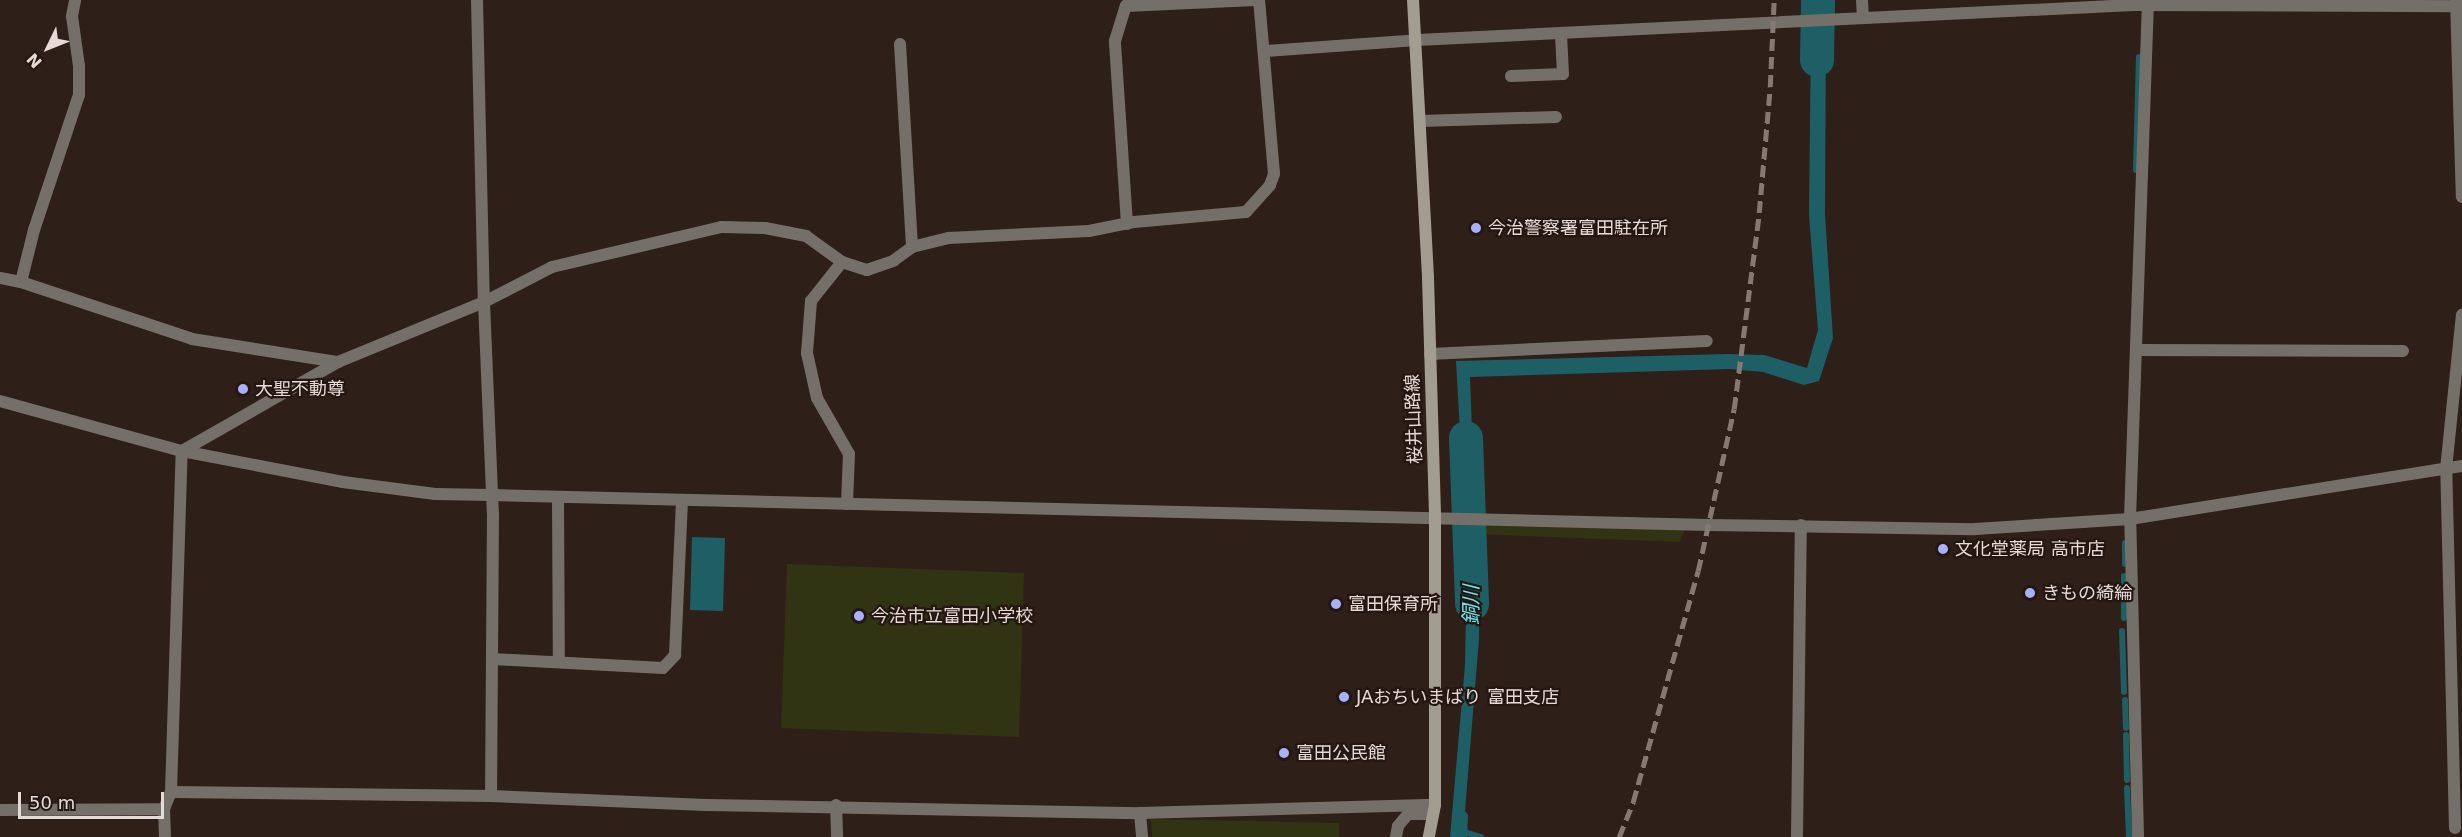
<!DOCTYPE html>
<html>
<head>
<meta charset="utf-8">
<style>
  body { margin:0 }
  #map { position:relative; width:2462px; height:837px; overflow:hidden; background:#2e1f19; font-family:"DejaVu Sans","Noto Sans JP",sans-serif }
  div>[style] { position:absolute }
  .green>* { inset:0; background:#303412 }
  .water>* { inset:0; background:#1d5f65 }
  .stream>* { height:6px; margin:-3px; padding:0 3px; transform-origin:3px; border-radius:3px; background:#1d5f65 }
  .river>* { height:34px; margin:-17px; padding:0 17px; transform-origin:17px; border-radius:17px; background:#1d5f65 }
  .minor>* { height:12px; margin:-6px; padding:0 6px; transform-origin:6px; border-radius:6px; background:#747069 }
  .tertiary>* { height:12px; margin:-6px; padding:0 6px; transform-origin:6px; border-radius:6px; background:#747069 }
  .secondary>* { height:12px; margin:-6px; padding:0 6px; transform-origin:6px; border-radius:6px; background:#a29c91 }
  .rail>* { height:4.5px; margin-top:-2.25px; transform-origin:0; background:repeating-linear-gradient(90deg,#867974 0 12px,transparent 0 18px) }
  .dots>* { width:16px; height:16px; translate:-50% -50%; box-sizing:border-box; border:3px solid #241610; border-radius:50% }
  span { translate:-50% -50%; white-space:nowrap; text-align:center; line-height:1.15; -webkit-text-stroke:4.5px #241610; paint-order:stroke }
  .poi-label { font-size:18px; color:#e5dad6 }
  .left { translate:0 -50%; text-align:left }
  .street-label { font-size:18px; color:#e5dad6 }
  .water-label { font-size:20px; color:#69e5f1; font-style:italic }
  .north { position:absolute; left:18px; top:18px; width:60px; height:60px; -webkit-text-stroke:4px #241610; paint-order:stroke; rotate:227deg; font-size:16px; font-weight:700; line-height:24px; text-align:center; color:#e5dad6 }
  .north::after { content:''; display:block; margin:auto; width:21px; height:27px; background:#e5dad6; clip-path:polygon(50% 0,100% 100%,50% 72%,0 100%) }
  .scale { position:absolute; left:18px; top:792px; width:146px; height:27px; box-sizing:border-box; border:3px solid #e5dad6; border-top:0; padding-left:8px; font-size:18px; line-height:21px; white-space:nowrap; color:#e5dad6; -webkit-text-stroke:4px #241610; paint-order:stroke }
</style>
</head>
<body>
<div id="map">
  <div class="green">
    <div style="clip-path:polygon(1473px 522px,1685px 528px,1680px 542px,1474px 534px)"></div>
    <div style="clip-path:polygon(787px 564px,1024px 573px,1019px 737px,781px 728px)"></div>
    <div style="clip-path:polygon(1151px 819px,1339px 823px,1339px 837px,1152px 837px)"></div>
  </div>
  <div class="water">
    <div style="clip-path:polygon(1811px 26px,1826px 28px,1825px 214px,1833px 338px,1819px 381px,1804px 385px,1763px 372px,1730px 369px,1470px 377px,1474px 485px,1463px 485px,1456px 361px,1728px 354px,1764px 355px,1807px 368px,1818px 330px,1809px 215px)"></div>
    <div style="clip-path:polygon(692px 537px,725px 538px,723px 611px,690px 610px)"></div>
    <div style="clip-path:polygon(1467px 559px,1480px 559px,1479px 639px,1465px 811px,1468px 815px,1467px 837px,1450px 837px,1465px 665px)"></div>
  </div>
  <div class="stream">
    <div style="left:2136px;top:170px;width:113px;rotate:-88.5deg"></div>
    <div style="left:2125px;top:564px;width:21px;rotate:-90deg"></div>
    <div style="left:2124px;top:618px;width:42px;rotate:-90deg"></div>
    <div style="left:2122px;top:631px;width:61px;rotate:88.1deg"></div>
    <div style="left:2125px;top:700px;width:28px;rotate:88deg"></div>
    <div style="left:2126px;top:735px;width:45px;rotate:88.7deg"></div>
    <div style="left:2127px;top:788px;width:49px;rotate:87.7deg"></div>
    <div style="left:1461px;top:831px;width:21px;rotate:17deg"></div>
  </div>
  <div class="river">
    <div style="left:1817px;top:60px;width:60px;rotate:-89deg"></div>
    <div style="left:1466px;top:438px;width:166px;rotate:87.9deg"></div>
  </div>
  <div class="minor">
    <div style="left:477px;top:0;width:302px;rotate:88.7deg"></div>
    <div style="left:484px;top:302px;width:211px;rotate:87.6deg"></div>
    <div style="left:493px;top:513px;width:283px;rotate:90.4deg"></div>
    <div style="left:1862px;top:0;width:17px;rotate:87deg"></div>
    <div style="left:2456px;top:0;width:197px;rotate:88.3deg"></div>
    <div style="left:900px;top:44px;width:203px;rotate:86.6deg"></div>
    <div style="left:1265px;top:51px;width:152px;rotate:-4.1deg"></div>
    <div style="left:1417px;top:40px;width:717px;rotate:-2.8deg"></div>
    <div style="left:2133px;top:5px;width:329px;rotate:0.2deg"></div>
    <div style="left:1511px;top:76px;width:52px;rotate:-2.2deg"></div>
    <div style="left:1563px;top:74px;width:40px;rotate:-92.9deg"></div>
    <div style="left:1420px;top:121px;width:136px;rotate:-1.7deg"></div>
    <div style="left:1127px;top:224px;width:183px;rotate:-93.8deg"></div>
    <div style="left:1115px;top:41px;width:37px;rotate:-73deg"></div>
    <div style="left:1126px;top:6px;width:129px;rotate:-2.7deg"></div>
    <div style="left:842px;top:262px;width:50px;rotate:128.5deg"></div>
    <div style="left:811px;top:301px;width:52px;rotate:94.4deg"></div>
    <div style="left:807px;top:353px;width:46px;rotate:77.5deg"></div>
    <div style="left:817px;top:398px;width:64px;rotate:60.3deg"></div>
    <div style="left:849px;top:454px;width:50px;rotate:92.3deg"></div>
    <div style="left:0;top:278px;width:21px;rotate:11deg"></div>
    <div style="left:21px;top:282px;width:180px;rotate:18.4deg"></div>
    <div style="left:192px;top:339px;width:148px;rotate:9deg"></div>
    <div style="left:21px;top:282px;width:54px;rotate:-76deg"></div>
    <div style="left:34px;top:230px;width:142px;rotate:-71.6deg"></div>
    <div style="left:79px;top:95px;width:29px;rotate:-90deg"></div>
    <div style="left:79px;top:66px;width:50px;rotate:-98deg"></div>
    <div style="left:72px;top:16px;width:16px;rotate:-79deg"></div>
    <div style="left:2137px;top:350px;width:266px;rotate:0.2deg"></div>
    <div style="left:1430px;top:354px;width:277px;rotate:-2.7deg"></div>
    <div style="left:558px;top:497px;width:165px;rotate:89.7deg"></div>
    <div style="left:492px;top:659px;width:171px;rotate:3deg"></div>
    <div style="left:663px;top:668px;width:18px;rotate:-47deg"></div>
    <div style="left:675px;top:655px;width:155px;rotate:-87.4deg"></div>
    <div style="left:171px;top:792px;width:341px;rotate:-88.2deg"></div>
    <div style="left:182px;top:451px;width:180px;rotate:-29.7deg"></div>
    <div style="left:338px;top:362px;width:158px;rotate:-22.3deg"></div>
    <div style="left:484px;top:302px;width:76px;rotate:-27.2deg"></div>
    <div style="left:552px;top:267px;width:174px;rotate:-13.3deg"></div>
    <div style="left:721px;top:227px;width:44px;rotate:1.3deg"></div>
    <div style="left:765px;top:228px;width:42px;rotate:11deg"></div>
    <div style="left:806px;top:236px;width:44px;rotate:35.8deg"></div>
    <div style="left:842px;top:262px;width:26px;rotate:18deg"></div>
    <div style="left:867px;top:270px;width:28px;rotate:-19deg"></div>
    <div style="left:893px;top:261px;width:24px;rotate:-36deg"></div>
    <div style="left:912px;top:247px;width:38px;rotate:-14deg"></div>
    <div style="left:949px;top:238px;width:140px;rotate:-2.9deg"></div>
    <div style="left:1089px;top:231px;width:46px;rotate:-11.3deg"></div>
    <div style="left:1134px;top:222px;width:112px;rotate:-5.1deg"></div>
    <div style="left:1246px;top:212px;width:36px;rotate:-48deg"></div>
    <div style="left:1270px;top:185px;width:12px;rotate:-70deg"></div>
    <div style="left:1274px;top:174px;width:175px;rotate:-94.9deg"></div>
    <div style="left:836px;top:805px;width:32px;rotate:88deg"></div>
    <div style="left:0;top:810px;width:164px;rotate:-0.3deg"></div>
    <div style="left:1140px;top:813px;width:24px;rotate:85deg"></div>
    <div style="left:2455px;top:828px;width:359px;rotate:-91.4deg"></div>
    <div style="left:2446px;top:469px;width:155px;rotate:-84.1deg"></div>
    <div style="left:165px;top:837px;width:28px;rotate:-92deg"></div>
    <div style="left:164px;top:809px;width:18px;rotate:-68deg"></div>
    <div style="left:171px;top:792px;width:320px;rotate:0.7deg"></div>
    <div style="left:491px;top:796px;width:215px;rotate:2.4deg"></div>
    <div style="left:706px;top:805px;width:434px;rotate:1.1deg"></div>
    <div style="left:1140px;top:813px;width:295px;rotate:-1.6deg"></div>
    <div style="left:1396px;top:837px;width:11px;rotate:-80deg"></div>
    <div style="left:1398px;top:826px;width:16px;rotate:-50deg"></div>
    <div style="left:1408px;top:814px;width:25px"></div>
    <div style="left:1797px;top:837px;width:312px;rotate:-89.3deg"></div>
    <div style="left:2138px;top:837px;width:318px;rotate:-91.4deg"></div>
    <div style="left:2130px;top:519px;width:518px;rotate:-88.01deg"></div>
  </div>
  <div class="tertiary">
    <div style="left:0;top:401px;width:189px;rotate:15.4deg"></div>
    <div style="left:182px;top:451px;width:164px;rotate:10.9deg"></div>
    <div style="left:343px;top:482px;width:93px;rotate:7.4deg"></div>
    <div style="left:435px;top:494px;width:55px;rotate:1deg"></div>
    <div style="left:490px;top:495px;width:1219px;rotate:1.41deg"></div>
    <div style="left:1709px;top:525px;width:266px;rotate:0.9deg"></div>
    <div style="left:1975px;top:529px;width:155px;rotate:-3.7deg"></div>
    <div style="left:2130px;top:519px;width:336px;rotate:-9.1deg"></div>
  </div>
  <div class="secondary">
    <div style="left:1413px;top:0;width:278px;rotate:86.9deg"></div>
    <div style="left:1428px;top:278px;width:240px;rotate:88.3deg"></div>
    <div style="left:1435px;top:518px;width:287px;rotate:90deg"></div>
    <div style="left:1435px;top:805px;width:33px;rotate:101deg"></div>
  </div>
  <div class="rail">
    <div style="left:1619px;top:837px;width:38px;rotate:-68deg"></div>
    <div style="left:1633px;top:802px;width:240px;rotate:-74.3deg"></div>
    <div style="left:1698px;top:571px;width:166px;rotate:-77.5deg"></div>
    <div style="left:1734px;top:409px;width:198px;rotate:-82.7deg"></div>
    <div style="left:1759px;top:213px;width:126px;rotate:-85deg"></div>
    <div style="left:1770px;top:87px;width:87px;rotate:-87.4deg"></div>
  </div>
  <div class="dots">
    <div style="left:1476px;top:228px;background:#a8b0fc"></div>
    <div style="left:243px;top:389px;background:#a8b0fc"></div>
    <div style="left:1943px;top:549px;background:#a8b0fc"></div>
    <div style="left:2030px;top:593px;background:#a8b0fc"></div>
    <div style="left:1336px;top:604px;background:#a8b0fc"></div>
    <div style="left:859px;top:616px;background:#a8b0fc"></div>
    <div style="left:1344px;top:697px;background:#a8b0fc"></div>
    <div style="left:1284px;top:753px;background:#a8b0fc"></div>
  </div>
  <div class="poi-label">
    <span class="left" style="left:1488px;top:228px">今治警察署富田駐在所</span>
    <span class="left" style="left:255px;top:389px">大聖不動尊</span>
    <span class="left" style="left:1955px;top:549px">文化堂薬局 高市店</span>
    <span class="left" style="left:2042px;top:593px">きもの綺綸</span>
    <span class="left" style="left:1348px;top:604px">富田保育所</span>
    <span class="left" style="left:871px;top:616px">今治市立富田小学校</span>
    <span class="left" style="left:1356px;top:697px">JAおちいまばり 富田支店</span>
    <span class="left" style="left:1296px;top:753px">富田公民館</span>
  </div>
  <div class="street-label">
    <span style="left:1414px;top:419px;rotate:-92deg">桜井山路線</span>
  </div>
  <div class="water-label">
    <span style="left:1471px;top:605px;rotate:-90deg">銅川</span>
  </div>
  <div class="north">N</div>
  <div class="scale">50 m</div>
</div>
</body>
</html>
